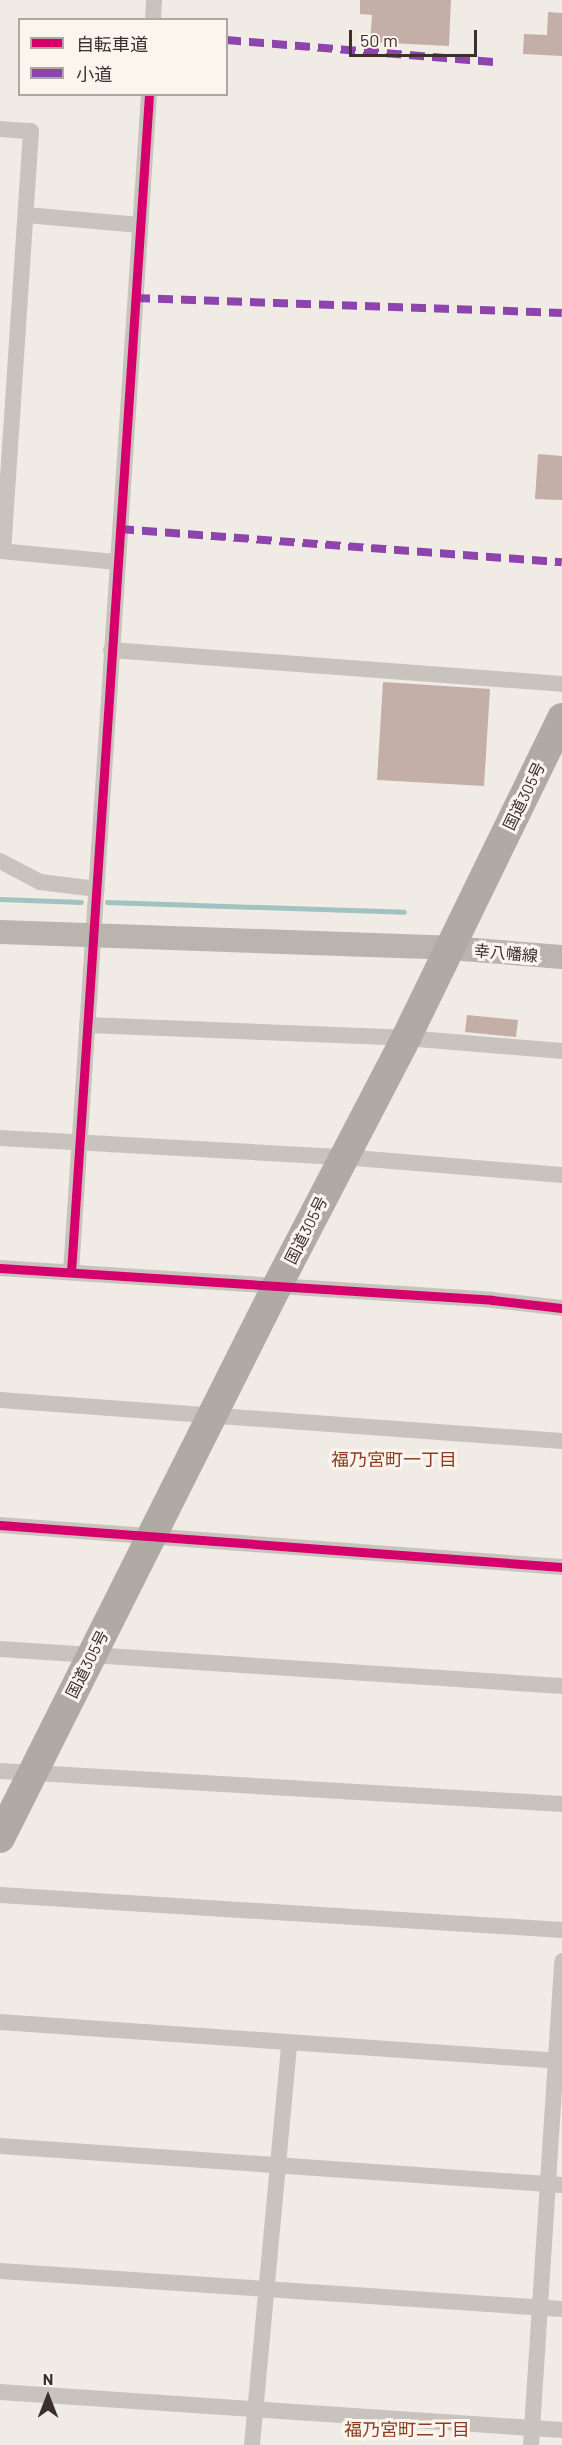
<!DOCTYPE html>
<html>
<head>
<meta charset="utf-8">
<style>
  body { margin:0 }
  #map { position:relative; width:562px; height:2445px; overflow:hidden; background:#f0ebe5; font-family:Barlow,"Noto Sans JP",sans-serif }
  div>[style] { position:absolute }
  .stream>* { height:5px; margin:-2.5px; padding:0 2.5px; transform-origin:2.5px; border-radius:2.5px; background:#a1c2c1 }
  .building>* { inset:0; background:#c3afa7 }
  .street>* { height:16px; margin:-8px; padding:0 8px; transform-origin:8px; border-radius:8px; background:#c9c3be }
  .secondary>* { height:24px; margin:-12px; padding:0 12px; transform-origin:12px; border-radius:12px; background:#bab3ae }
  .highway>* { height:30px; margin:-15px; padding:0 15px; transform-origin:15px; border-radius:15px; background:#afaaa4 }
  .quiet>* { height:8px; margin-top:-4px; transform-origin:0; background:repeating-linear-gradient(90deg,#8e44ad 0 15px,transparent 0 23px) }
  .cycleway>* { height:9px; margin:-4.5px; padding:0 4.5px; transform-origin:4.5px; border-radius:4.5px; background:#d6006c }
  span { translate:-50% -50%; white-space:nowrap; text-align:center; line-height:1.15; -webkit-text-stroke:6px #fbf5ee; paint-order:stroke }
  .street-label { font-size:16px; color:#3b302b }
  .neighbourhood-label { font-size:18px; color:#8c3b22 }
  .legend { position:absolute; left:18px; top:18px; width:210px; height:78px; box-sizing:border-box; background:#fbf5ee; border:2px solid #aea6a0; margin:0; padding:8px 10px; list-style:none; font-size:18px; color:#3b302b }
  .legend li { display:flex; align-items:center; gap:12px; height:30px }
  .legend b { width:30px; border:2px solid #aea6a0 }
  .north { position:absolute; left:18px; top:2367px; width:60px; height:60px; -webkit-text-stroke:4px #fbf5ee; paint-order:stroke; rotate:0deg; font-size:16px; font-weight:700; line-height:24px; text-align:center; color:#3b302b }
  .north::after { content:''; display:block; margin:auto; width:21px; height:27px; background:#3b302b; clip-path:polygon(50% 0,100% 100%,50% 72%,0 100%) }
  .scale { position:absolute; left:349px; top:30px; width:128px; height:27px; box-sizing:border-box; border:3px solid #3b302b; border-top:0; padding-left:8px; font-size:18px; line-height:21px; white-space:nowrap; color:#3b302b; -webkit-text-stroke:4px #fbf5ee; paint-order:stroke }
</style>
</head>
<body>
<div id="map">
  <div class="stream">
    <div style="left:0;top:899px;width:81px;rotate:2.1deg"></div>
    <div style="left:107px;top:902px;width:297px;rotate:1.9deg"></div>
  </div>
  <div class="building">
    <div style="clip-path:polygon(360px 0,451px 0,449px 46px,370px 42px,372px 15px,360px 14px)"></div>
    <div style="clip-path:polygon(548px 12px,562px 13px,562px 56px,523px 54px,524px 34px,547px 35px)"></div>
    <div style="clip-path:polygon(538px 454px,562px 456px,562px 500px,535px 499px)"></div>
    <div style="clip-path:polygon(383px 682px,490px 689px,484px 786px,377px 780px)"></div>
    <div style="clip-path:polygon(467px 1015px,518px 1020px,516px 1037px,465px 1032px)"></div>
  </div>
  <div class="street">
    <div style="left:153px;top:20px;width:20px;rotate:-87deg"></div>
    <div style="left:0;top:129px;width:31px;rotate:4deg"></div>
    <div style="left:31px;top:131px;width:421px;rotate:93.8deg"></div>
    <div style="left:26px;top:215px;width:114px;rotate:5deg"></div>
    <div style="left:0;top:551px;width:118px;rotate:5.4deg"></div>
    <div style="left:111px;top:650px;width:452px;rotate:4.3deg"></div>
    <div style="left:0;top:861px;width:45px;rotate:27.7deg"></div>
    <div style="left:40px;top:882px;width:57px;rotate:7deg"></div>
    <div style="left:87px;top:1025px;width:319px;rotate:2.3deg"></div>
    <div style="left:406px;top:1038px;width:157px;rotate:4.8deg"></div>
    <div style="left:0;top:1138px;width:344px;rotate:3.2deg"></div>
    <div style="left:343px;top:1157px;width:220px;rotate:4.7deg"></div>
    <div style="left:0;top:1268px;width:493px;rotate:3.7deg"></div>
    <div style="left:492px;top:1300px;width:70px;rotate:6.5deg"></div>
    <div style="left:71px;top:1272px;width:1181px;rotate:-86.21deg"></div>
    <div style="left:0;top:1400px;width:563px;rotate:4.17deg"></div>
    <div style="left:0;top:1525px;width:564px;rotate:4.27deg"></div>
    <div style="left:0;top:1649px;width:563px;rotate:3.77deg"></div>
    <div style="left:0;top:1771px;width:563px;rotate:3.36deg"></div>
    <div style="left:0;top:1895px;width:563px;rotate:3.56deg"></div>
    <div style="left:0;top:2022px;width:563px;rotate:3.97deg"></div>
    <div style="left:0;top:2146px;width:563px;rotate:3.97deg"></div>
    <div style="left:0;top:2271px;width:563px;rotate:3.87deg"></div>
    <div style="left:0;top:2392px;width:563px;rotate:3.87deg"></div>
    <div style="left:252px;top:2445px;width:404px;rotate:-84.7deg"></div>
    <div style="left:531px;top:2445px;width:485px;rotate:-86.3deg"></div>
  </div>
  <div class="secondary">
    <div style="left:0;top:932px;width:450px;rotate:2deg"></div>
    <div style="left:450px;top:948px;width:112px;rotate:4.6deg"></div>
  </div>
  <div class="highway">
    <div style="left:0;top:1838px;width:615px;rotate:-63.35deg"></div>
    <div style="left:276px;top:1288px;width:282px;rotate:-62.5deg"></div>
    <div style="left:406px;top:1038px;width:356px;rotate:-64deg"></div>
  </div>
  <div class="quiet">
    <div style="left:226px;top:40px;width:268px;rotate:4.7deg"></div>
    <div style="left:135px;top:298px;width:427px;rotate:2deg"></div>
    <div style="left:119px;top:529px;width:444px;rotate:4.3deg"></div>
  </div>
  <div class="cycleway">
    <div style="left:0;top:1268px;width:493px;rotate:3.7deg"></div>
    <div style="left:492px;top:1300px;width:70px;rotate:6.5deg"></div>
    <div style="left:71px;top:1272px;width:1181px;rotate:-86.21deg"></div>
    <div style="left:0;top:1525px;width:564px;rotate:4.27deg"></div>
  </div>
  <div class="street-label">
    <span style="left:524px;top:796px;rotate:-64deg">国道305号</span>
    <span style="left:506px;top:953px;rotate:5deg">幸八幡線</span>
    <span style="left:306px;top:1230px;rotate:-63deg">国道305号</span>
    <span style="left:87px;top:1664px;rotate:-63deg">国道305号</span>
  </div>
  <div class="neighbourhood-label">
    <span style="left:394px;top:1459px">福乃宮町一丁目</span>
    <span style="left:407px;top:2429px">福乃宮町二丁目</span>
  </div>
  <ul class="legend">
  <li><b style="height:8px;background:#d6006c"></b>自転車道</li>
  <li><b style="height:8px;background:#8e44ad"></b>小道</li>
  </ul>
  <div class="north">N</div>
  <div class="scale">50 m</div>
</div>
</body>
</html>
